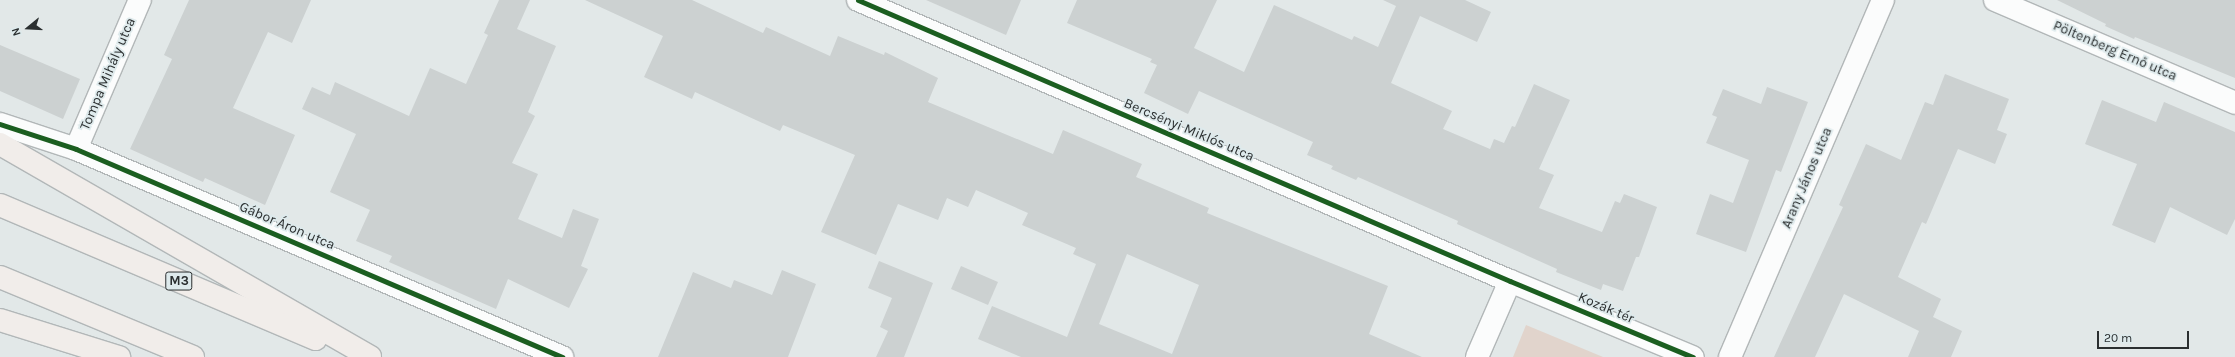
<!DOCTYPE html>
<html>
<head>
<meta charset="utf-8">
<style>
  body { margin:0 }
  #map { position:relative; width:2235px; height:357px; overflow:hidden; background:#e2e8e8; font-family:Karla,sans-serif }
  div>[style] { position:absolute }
  .green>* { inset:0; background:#e1d4cc }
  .building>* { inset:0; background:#ccd1d1 }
  .roads { filter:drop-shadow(1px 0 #b2b7b8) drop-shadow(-1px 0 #b2b7b8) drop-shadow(0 1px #b2b7b8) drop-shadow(0 -1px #b2b7b8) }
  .street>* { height:22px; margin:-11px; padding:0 11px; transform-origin:11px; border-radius:11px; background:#fbfcfc }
  .primary>* { height:22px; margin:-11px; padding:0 11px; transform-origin:11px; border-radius:11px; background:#f1edea }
  .cycleway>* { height:5px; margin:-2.5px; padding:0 2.5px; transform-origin:2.5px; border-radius:2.5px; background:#1b5e20 }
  span { translate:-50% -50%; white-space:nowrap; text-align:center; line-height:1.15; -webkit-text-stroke:3.5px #deeaec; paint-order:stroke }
  .shield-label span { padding:1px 3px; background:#deeaec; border:1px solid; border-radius:3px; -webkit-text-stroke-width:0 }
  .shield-label { font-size:13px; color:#2b2f30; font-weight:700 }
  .street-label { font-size:14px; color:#2b2f30 }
  .north { position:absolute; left:8px; top:8px; width:40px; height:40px; -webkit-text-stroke:3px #deeaec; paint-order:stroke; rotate:252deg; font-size:11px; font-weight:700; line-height:16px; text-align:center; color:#2b2f30 }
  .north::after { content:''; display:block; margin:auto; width:14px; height:18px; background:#2b2f30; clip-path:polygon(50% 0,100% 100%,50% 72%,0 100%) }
  .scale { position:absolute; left:2097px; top:331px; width:92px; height:18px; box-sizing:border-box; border:2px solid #2b2f30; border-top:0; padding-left:5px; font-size:12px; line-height:14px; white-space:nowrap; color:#2b2f30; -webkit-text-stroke:3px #deeaec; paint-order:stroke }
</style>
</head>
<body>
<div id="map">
  <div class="green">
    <div style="clip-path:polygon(1526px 325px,1603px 357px,1513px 357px)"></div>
  </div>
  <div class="building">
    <div style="clip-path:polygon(189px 0,311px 0,292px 43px,268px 32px,233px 108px,295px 135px,265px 205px,205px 178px,203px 182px,130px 149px,172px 59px,164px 55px)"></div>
    <div style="clip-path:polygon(499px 0,530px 0,517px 29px,556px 46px,528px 112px,535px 116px,512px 163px,538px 174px,518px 219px,562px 238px,573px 209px,599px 219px,581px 266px,588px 269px,569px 308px,508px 279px,496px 309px,389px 262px,392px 256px,356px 241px,370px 210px,330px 192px,356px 134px,302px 109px,312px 87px,330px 95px,335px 82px,409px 116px,430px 68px,466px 84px,488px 35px,484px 33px)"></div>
    <div style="clip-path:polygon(evenodd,585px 0,692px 0,763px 33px,766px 27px,830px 56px,838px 36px,884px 55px,885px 52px,938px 78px,928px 102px,1053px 154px,1063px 130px,1142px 164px,1136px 177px,1209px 208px,1207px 213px,1388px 286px,1369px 334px,1422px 357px,1021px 357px,978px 339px,992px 306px,1067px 337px,1096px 264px,1073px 254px,1076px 248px,1022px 225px,1028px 213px,976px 190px,968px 207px,947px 198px,938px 220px,898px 204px,876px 255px,821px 232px,855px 155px,783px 125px,780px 131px,695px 92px,692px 99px,644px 77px,663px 36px,585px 0,1127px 254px,1199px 285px,1172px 354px,1099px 324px,1127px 254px)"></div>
    <div style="clip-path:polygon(926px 0,1021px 0,1006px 35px)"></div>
    <div style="clip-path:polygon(1077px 0,1217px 0,1194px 48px,1244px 72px,1274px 5px,1352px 40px,1354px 36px,1378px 47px,1396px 6px,1383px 0,1465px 0,1491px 12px,1477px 42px,1420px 16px,1391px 83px,1452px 111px,1443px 129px,1490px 149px,1494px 139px,1504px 143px,1512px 126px,1515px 127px,1534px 84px,1570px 100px,1539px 169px,1554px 175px,1539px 208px,1602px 232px,1615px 201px,1620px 203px,1624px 194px,1657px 207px,1639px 257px,1636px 257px,1623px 291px,1603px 284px,1601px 290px,1556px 272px,1557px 269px,1457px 224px,1458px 221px,1358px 177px,1356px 180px,1331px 169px,1333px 166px,1307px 155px,1313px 142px,1199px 91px,1188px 114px,1144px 93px,1157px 65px,1150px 62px,1152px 59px,1067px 23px)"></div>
    <div style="clip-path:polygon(2057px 0,2235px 0,2235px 78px,2135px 37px,2134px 39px,2105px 26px,2106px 24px)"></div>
    <div style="clip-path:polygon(0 45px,80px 79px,63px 119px,0 91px)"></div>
    <div style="clip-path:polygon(1945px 74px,2009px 99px,1997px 130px,2007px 134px,1995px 164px,1958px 149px,1926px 224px,1922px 222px,1898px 277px,1941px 299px,1933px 317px,1962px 331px,1951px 357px,1908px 357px,1919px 331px,1844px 294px,1815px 357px,1774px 357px,1843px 207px,1839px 205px,1866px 144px,1901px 160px,1925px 102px,1933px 105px)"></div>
    <div style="clip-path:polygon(1767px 87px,1808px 102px,1781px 172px,1776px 170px,1746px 252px,1696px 234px,1710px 194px,1733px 203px,1749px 160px,1706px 143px,1717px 117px,1712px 115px,1723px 89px,1761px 104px)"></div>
    <div style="clip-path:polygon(2102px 100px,2156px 122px,2164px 102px,2235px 132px,2235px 219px,2227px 235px,2170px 207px,2155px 243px,2112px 225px,2137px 164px,2085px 144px)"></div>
    <div style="clip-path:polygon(879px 261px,933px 283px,904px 357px,876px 357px,888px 331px,880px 327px,892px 298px,868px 288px)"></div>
    <div style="clip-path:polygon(961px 266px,998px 282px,988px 305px,951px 289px)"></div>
    <div style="clip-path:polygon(782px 270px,816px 284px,788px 357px,658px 357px,693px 272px,731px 288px,734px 280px,772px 295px)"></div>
  </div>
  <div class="roads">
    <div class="street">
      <div style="left:858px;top:0;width:710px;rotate:23.32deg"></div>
      <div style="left:1510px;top:281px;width:198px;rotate:22.6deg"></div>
      <div style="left:1995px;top:0;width:261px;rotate:23.2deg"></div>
      <div style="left:0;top:124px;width:80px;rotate:18.2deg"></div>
      <div style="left:76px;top:149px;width:529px;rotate:23.17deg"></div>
      <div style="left:76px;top:149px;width:162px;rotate:-66.8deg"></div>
      <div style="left:1477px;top:357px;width:83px;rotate:-66.5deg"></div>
      <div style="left:1730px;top:357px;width:388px;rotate:-66.8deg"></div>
    </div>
    <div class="primary">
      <div style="left:0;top:144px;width:427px;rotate:29.9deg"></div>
      <div style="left:0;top:205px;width:343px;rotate:23deg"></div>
      <div style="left:0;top:277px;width:209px;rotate:22.5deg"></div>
      <div style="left:0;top:320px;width:125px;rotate:17.3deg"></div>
    </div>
  </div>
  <div class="cycleway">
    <div style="left:858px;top:0;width:710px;rotate:23.32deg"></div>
    <div style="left:1510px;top:281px;width:198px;rotate:22.6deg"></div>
    <div style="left:0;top:124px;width:80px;rotate:18.2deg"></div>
    <div style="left:76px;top:149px;width:529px;rotate:23.17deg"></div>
  </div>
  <div class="shield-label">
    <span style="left:179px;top:281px">M3</span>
  </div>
  <div class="street-label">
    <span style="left:2115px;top:51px;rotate:23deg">Pöltenberg Ernő utca</span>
    <span style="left:108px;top:74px;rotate:-67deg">Tompa Mihály utca</span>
    <span style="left:1189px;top:130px;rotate:23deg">Bercsényi Miklós utca</span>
    <span style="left:1807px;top:178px;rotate:-67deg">Arany János utca</span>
    <span style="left:287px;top:226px;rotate:23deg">Gábor Áron utca</span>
    <span style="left:1606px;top:308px;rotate:23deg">Kozák tér</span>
  </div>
  <div class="north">N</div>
  <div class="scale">20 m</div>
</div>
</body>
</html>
